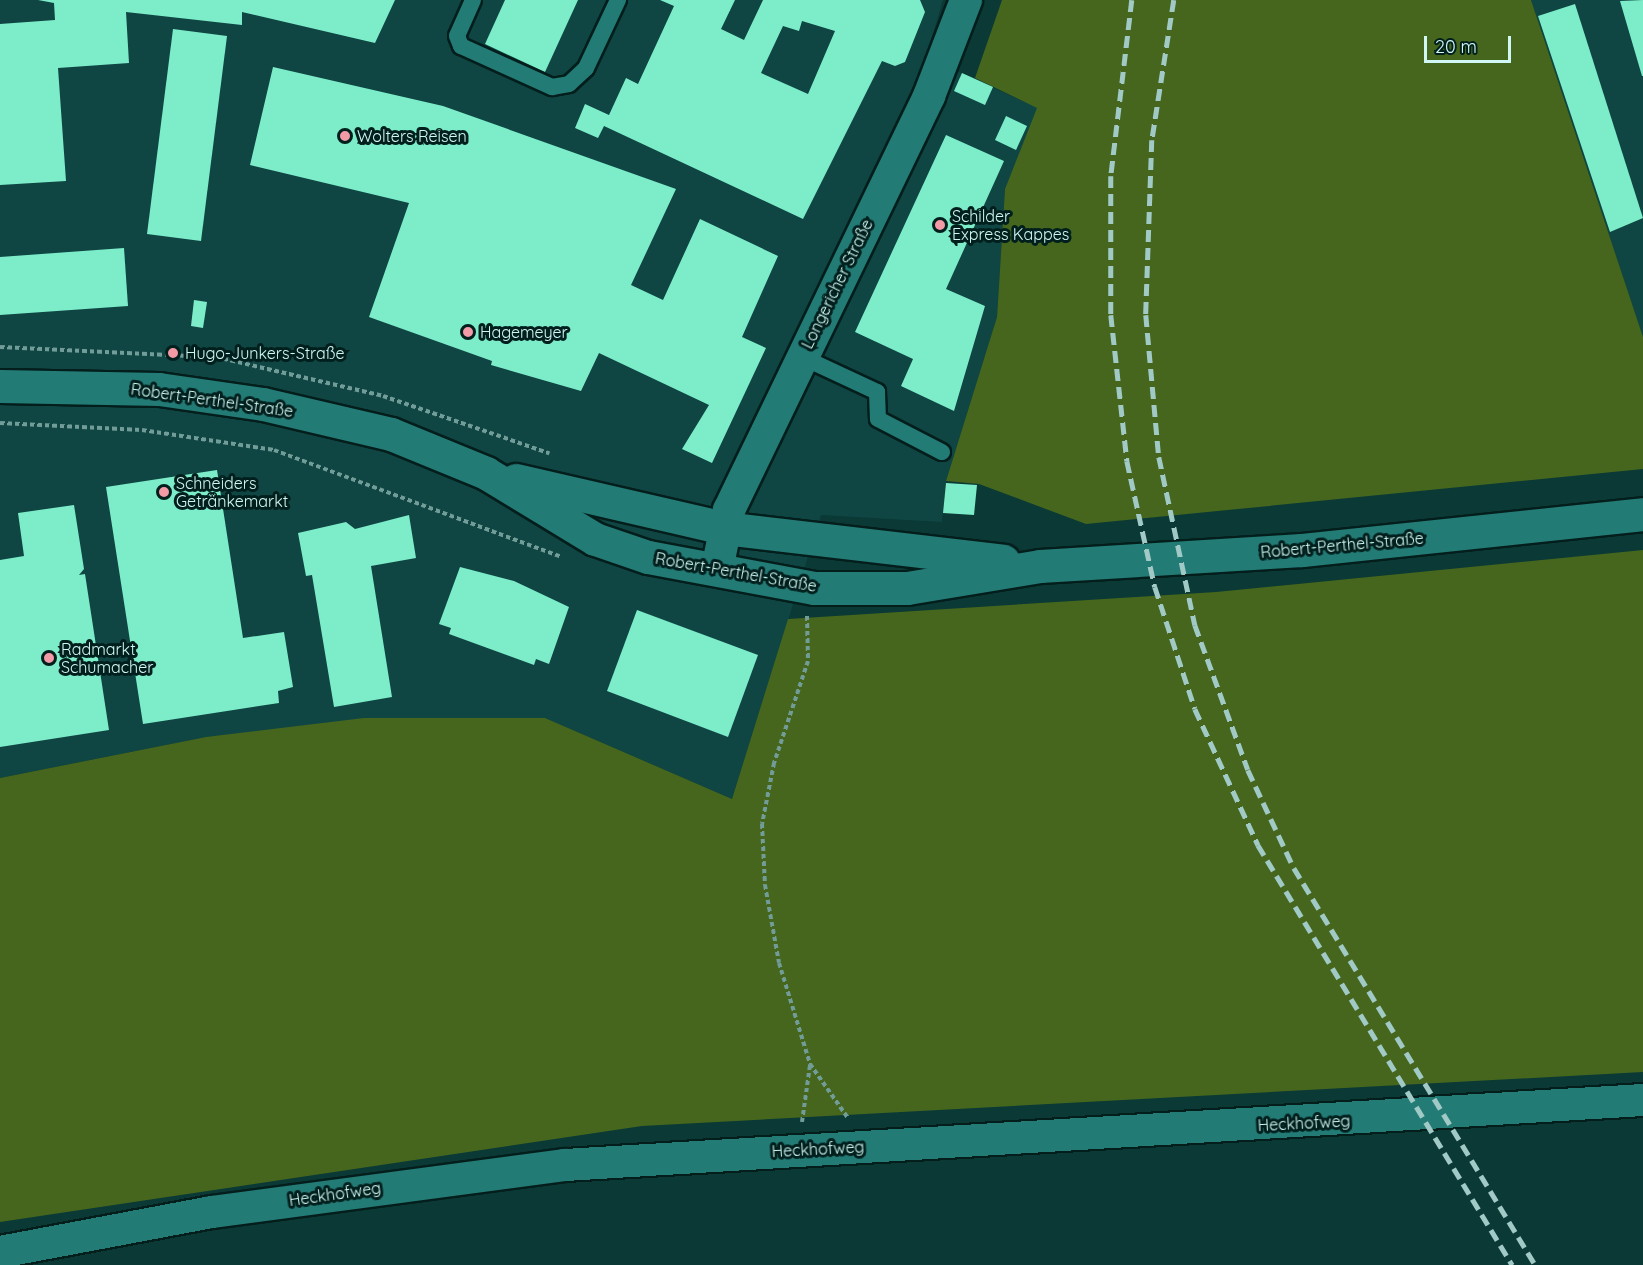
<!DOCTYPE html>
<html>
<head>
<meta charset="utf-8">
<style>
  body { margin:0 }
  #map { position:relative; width:1643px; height:1265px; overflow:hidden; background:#0a3936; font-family:Quicksand,sans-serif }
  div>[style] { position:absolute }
  .built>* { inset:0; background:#0f4644 }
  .green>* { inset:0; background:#45661c }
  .building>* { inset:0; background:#7dedc9 }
  .path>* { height:4px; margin-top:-2px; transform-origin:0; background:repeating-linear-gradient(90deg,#719c98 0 4.5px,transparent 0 7.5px) }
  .roads { filter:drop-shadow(2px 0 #041e1c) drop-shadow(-2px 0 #041e1c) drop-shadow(0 2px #041e1c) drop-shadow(0 -2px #041e1c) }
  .service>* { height:16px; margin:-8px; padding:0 8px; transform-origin:8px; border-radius:8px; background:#237b76 }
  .minor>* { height:32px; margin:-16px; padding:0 16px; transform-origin:16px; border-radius:16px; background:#237b76 }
  .tertiary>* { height:33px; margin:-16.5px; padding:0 16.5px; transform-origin:16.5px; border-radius:16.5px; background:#237b76 }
  .rail>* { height:4.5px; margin-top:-2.25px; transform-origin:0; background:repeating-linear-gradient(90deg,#a1cac6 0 12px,transparent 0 18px) }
  .dots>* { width:16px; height:16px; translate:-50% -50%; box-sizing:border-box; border:3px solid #001f1d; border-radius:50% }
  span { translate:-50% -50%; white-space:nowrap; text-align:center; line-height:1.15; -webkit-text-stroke:6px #001f1d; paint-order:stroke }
  .poi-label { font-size:16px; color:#d0f7f3 }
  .left { translate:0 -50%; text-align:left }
  .street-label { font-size:16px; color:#d0f7f3 }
  .scale { position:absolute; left:1424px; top:36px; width:87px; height:27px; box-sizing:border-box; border:3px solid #d0f7f3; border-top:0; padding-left:8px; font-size:18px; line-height:21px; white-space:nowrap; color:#d0f7f3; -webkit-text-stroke:4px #001f1d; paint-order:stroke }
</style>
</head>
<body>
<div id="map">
  <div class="built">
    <div style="clip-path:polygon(0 0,943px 0,926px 57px,1038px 108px,1005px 189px,997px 317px,946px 481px,942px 522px,821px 515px,732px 799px,545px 718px,206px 737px,0 778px)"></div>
    <div style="clip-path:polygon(1531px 0,1643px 0,1643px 337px)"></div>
  </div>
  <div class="green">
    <div style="clip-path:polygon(1002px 0,1531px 0,1643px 337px,1643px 469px,1086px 524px,979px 484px,946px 481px,997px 317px,1005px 189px,1037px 108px,975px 78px)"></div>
    <div style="clip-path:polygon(1643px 550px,1643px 1072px,642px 1126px,0 1222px,0 778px,206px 737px,364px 718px,545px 718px,732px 799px,788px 619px,1216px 592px)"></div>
  </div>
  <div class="building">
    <div style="clip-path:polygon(38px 0,395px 0,375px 43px,242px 12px,242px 25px,126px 12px,129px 63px,58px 68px,66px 181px,0 185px,0 24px,55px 20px,54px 3px)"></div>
    <div style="clip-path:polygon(505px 0,578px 0,545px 72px,485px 44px)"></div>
    <div style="clip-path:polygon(evenodd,660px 0,735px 0,721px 29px,744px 40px,763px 0,920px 0,925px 12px,905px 62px,895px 66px,882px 61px,803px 219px,604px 126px,598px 138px,575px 128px,585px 104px,609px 115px,626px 78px,638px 84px,674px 6px,660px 0,802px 21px,835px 31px,808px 94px,761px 73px,783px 26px,799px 31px,802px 21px)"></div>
    <div style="clip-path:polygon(1643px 0,1643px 76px,1642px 76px,1620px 1px)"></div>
    <div style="clip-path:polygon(1575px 4px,1643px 218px,1610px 232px,1538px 16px)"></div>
    <div style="clip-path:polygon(173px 29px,227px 36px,201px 241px,147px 234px)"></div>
    <div style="clip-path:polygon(273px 67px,443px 106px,676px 189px,631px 285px,663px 300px,700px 219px,778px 256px,742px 337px,766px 348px,712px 463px,682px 449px,709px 405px,599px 353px,581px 391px,491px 365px,492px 361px,369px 317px,409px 203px,250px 165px)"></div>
    <div style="clip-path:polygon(962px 73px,993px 87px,985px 105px,954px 91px)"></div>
    <div style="clip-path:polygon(1006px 116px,1027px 126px,1016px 150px,995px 140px)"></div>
    <div style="clip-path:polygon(946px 135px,1004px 161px,946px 289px,985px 306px,954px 411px,901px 386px,913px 359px,855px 332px)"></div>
    <div style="clip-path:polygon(124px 248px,128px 306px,0 315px,0 257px)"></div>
    <div style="clip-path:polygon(194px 300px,207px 302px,203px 328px,191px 326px)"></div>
    <div style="clip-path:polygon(217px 470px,243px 638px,284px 632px,293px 687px,278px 691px,279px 703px,143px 724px,106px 487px)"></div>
    <div style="clip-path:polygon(946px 483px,977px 485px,974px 515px,943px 513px)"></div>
    <div style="clip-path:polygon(74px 505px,84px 569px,79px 575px,85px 574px,109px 730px,0 747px,0 560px,24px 556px,18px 513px)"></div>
    <div style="clip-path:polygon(409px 515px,416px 558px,371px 566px,392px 697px,334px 707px,312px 575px,306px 576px,298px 533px,346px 522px,355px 529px)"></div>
    <div style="clip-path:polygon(460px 567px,514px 581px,569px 607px,549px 664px,536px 659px,534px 665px,449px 634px,451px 628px,439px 624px)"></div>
    <div style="clip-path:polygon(637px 610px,758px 655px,728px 737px,607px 691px)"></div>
  </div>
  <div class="path">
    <div style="left:0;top:347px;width:216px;rotate:2.7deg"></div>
    <div style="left:216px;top:357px;width:171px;rotate:13.1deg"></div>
    <div style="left:383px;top:396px;width:176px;rotate:19deg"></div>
    <div style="left:0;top:423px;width:142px;rotate:2.8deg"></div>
    <div style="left:142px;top:430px;width:134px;rotate:8.6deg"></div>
    <div style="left:274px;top:450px;width:306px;rotate:20.4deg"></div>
    <div style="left:807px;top:616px;width:45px;rotate:88.7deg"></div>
    <div style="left:808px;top:661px;width:108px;rotate:108.4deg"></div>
    <div style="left:774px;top:763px;width:62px;rotate:101.1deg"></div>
    <div style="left:762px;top:824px;width:61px;rotate:87.2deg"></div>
    <div style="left:765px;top:885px;width:79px;rotate:79.8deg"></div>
    <div style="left:779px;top:963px;width:106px;rotate:72.9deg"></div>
    <div style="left:810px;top:1064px;width:66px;rotate:54.9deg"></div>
    <div style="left:802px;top:1122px;width:58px;rotate:-82deg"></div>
  </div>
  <div class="roads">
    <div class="service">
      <div style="left:473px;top:0;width:39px;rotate:114deg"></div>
      <div style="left:457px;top:36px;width:11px;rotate:68deg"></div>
      <div style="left:461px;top:46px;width:100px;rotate:24.3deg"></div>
      <div style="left:552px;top:87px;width:17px;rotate:-10deg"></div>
      <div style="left:569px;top:84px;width:23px;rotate:-43deg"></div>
      <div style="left:586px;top:68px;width:75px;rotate:-64.8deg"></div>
      <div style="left:802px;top:357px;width:83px;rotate:25deg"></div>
      <div style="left:877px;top:392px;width:27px;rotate:88deg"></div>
      <div style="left:878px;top:419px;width:72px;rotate:27.3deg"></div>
    </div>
    <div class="minor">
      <div style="left:717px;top:570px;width:61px;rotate:-78.7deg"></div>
      <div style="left:729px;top:510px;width:460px;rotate:-64.2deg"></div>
      <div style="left:929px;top:96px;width:103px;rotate:-68.9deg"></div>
      <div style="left:0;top:1252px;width:216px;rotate:-10.7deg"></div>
      <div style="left:212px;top:1212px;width:356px;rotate:-7.6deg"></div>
      <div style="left:565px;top:1165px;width:1080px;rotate:-3.45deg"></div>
    </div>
    <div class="tertiary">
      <div style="left:0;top:386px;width:159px;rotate:1.1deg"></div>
      <div style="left:159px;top:389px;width:105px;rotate:8.2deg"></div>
      <div style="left:263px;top:404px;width:131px;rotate:13.2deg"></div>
      <div style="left:391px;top:434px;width:103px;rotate:22.3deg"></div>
      <div style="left:486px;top:473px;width:127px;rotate:31.2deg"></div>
      <div style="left:595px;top:539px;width:56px;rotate:18.8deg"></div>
      <div style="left:648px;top:557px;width:169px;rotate:10.6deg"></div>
      <div style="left:814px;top:588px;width:93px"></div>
      <div style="left:907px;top:588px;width:135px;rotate:-9.4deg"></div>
      <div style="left:1040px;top:566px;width:262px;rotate:-3.5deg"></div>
      <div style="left:1302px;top:550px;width:343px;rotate:-6deg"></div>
      <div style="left:516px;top:480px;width:213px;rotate:13deg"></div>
      <div style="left:724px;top:528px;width:281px;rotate:6.7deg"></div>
    </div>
  </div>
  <div class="rail">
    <div style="left:1132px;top:0;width:177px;rotate:96.8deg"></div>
    <div style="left:1111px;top:176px;width:139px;rotate:90deg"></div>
    <div style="left:1111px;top:315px;width:147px;rotate:83.7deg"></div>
    <div style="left:1127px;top:461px;width:129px;rotate:77.5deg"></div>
    <div style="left:1155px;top:587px;width:128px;rotate:71.8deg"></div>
    <div style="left:1195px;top:709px;width:150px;rotate:65.1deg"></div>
    <div style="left:1258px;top:845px;width:491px;rotate:58.8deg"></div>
    <div style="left:1174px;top:0;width:142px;rotate:98.9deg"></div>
    <div style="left:1152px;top:140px;width:175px;rotate:92deg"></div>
    <div style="left:1146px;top:315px;width:143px;rotate:84.8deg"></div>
    <div style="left:1159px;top:457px;width:172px;rotate:77.9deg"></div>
    <div style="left:1195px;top:625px;width:154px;rotate:69.9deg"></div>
    <div style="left:1248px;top:770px;width:108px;rotate:64.9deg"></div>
    <div style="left:1294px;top:868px;width:464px;rotate:58.7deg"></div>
  </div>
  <div class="dots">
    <div style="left:345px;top:136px;background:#f39aa7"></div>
    <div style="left:940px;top:225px;background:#f39aa7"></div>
    <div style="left:468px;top:332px;background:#f39aa7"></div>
    <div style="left:173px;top:353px;background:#f39aa7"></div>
    <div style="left:164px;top:492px;background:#f39aa7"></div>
    <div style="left:49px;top:658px;background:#f39aa7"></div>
  </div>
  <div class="poi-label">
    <span class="left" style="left:357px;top:136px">Wolters Reisen</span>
    <span class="left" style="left:952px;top:225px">Schilder<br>Express Kappes</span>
    <span class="left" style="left:480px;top:332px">Hagemeyer</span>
    <span class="left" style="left:185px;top:353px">Hugo-Junkers-Straße</span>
    <span class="left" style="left:176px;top:492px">Schneiders<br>Getränkemarkt</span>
    <span class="left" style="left:61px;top:658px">Radmarkt<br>Schumacher</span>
  </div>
  <div class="street-label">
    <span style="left:837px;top:284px;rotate:-64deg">Longericher Straße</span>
    <span style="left:212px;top:400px;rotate:8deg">Robert-Perthel-Straße</span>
    <span style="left:1342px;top:545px;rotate:-5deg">Robert-Perthel-Straße</span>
    <span style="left:736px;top:572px;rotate:10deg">Robert-Perthel-Straße</span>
    <span style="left:1304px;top:1123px;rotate:-3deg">Heckhofweg</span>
    <span style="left:818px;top:1149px;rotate:-3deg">Heckhofweg</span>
    <span style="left:335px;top:1194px;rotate:-8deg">Heckhofweg</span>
  </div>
  <div class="scale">20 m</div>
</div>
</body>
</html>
